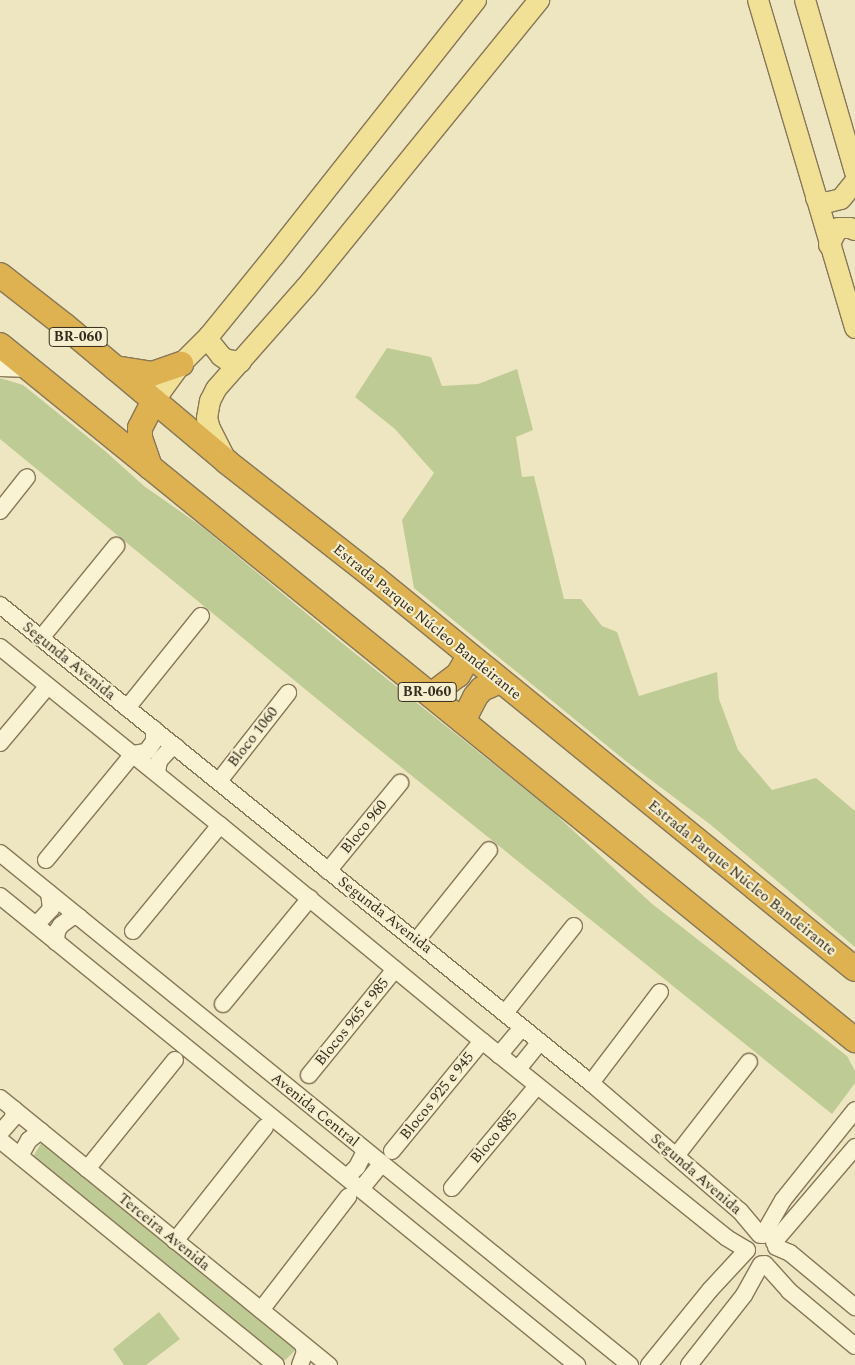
<!DOCTYPE html>
<html>
<head>
<meta charset="utf-8">
<style>
  body { margin:0 }
  #map { position:relative; width:855px; height:1365px; overflow:hidden; background:#eee6c0; font-family:Spectral,serif }
  div>[style] { position:absolute }
  .green>* { inset:0; background:#becb94 }
  .roads { filter:drop-shadow(1px 0 #877758) drop-shadow(-1px 0 #877758) drop-shadow(0 1px #877758) drop-shadow(0 -1px #877758) }
  .minor>* { height:16px; margin:-8px; padding:0 8px; transform-origin:8px; border-radius:8px; background:#f9f2d3 }
  .major>* { height:20px; margin:-10px; padding:0 10px; transform-origin:10px; border-radius:10px; background:#f1e197 }
  .highway>* { height:24px; margin:-12px; padding:0 12px; transform-origin:12px; border-radius:12px; background:#deb250 }
  span { translate:-50% -50%; white-space:nowrap; text-align:center; line-height:1.15; -webkit-text-stroke:4px #f5efcf; paint-order:stroke }
  .shield-label span { padding:1px 4px; background:#f5efcf; border:1px solid; border-radius:4px; -webkit-text-stroke-width:0 }
  .shield-label { font-size:14px; color:#362c1d; font-weight:700 }
  .street-label { font-size:15px; color:#362c1d }
</style>
</head>
<body>
<div id="map">
  <div class="green">
    <div style="clip-path:polygon(387px 348px,431px 357px,442px 386px,478px 384px,517px 369px,533px 430px,516px 437px,522px 477px,534px 476px,564px 599px,581px 599px,602px 626px,617px 632px,639px 696px,717px 672px,719px 699px,738px 750px,772px 790px,816px 778px,855px 811px,855px 947px,711px 825px,627px 762px,414px 588px,402px 520px,434px 473px,395px 429px,355px 397px)"></div>
    <div style="clip-path:polygon(0 378px,23px 385px,105px 451px,144px 486px,201px 526px,342px 643px,551px 810px,651px 903px,847px 1056px,855px 1071px,855px 1083px,832px 1114px,355px 730px,0 439px)"></div>
    <div style="clip-path:polygon(43px 1140px,299px 1347px,284px 1361px,31px 1160px)"></div>
    <div style="clip-path:polygon(159px 1312px,180px 1339px,146px 1365px,124px 1365px,113px 1349px)"></div>
  </div>
  <div class="roads">
    <div class="minor">
      <div style="left:0;top:368px;width:30px;rotate:2deg"></div>
      <div style="left:0;top:511px;width:43px;rotate:-51.5deg"></div>
      <div style="left:0;top:605px;width:760px;rotate:38.97deg"></div>
      <div style="left:591px;top:1083px;width:196px;rotate:40.7deg"></div>
      <div style="left:740px;top:1211px;width:31px;rotate:50deg"></div>
      <div style="left:41px;top:638px;width:119px;rotate:-50.8deg"></div>
      <div style="left:0;top:647px;width:283px;rotate:39deg"></div>
      <div style="left:220px;top:825px;width:340px;rotate:39.5deg"></div>
      <div style="left:482px;top:1041px;width:314px;rotate:38.8deg"></div>
      <div style="left:727px;top:1238px;width:23px;rotate:31deg"></div>
      <div style="left:747px;top:1250px;width:54px;rotate:132.8deg"></div>
      <div style="left:710px;top:1290px;width:97px;rotate:129.1deg"></div>
      <div style="left:127px;top:708px;width:118px;rotate:-51.2deg"></div>
      <div style="left:0;top:743px;width:73px;rotate:-50deg"></div>
      <div style="left:133px;top:754px;width:13px;rotate:-9deg"></div>
      <div style="left:146px;top:752px;width:6px;rotate:-51deg"></div>
      <div style="left:150px;top:747px;width:7px;rotate:-56deg"></div>
      <div style="left:154px;top:741px;width:12px;rotate:-90deg"></div>
      <div style="left:157px;top:773px;width:12px;rotate:-81deg"></div>
      <div style="left:159px;top:761px;width:15px;rotate:-48deg"></div>
      <div style="left:169px;top:750px;width:8px;rotate:-23deg"></div>
      <div style="left:219px;top:781px;width:112px;rotate:-51.9deg"></div>
      <div style="left:0;top:853px;width:812px;rotate:39.1deg"></div>
      <div style="left:46px;top:860px;width:137px;rotate:-50.6deg"></div>
      <div style="left:328px;top:871px;width:114px;rotate:-50.7deg"></div>
      <div style="left:0;top:896px;width:744px;rotate:39.11deg"></div>
      <div style="left:36px;top:925px;width:22px;rotate:-47deg"></div>
      <div style="left:51px;top:909px;width:16px;rotate:-97deg"></div>
      <div style="left:133px;top:931px;width:137px;rotate:-50.6deg"></div>
      <div style="left:417px;top:940px;width:115px;rotate:-51.3deg"></div>
      <div style="left:56px;top:942px;width:11px;rotate:-85deg"></div>
      <div style="left:57px;top:931px;width:7px;rotate:-56deg"></div>
      <div style="left:61px;top:925px;width:14px;rotate:-36deg"></div>
      <div style="left:72px;top:917px;width:7px"></div>
      <div style="left:223px;top:1004px;width:137px;rotate:-50.6deg"></div>
      <div style="left:505px;top:1013px;width:111px;rotate:-51.6deg"></div>
      <div style="left:499px;top:1055px;width:35px;rotate:-50deg"></div>
      <div style="left:518px;top:1069px;width:35px;rotate:-51deg"></div>
      <div style="left:309px;top:1075px;width:136px;rotate:-50.9deg"></div>
      <div style="left:591px;top:1083px;width:114px;rotate:-52.8deg"></div>
      <div style="left:0;top:1098px;width:424px;rotate:39.1deg"></div>
      <div style="left:0;top:1133px;width:20px;rotate:-49deg"></div>
      <div style="left:13px;top:1118px;width:9px;rotate:-84deg"></div>
      <div style="left:0;top:1140px;width:356px;rotate:39.2deg"></div>
      <div style="left:392px;top:1151px;width:142px;rotate:-50.7deg"></div>
      <div style="left:20px;top:1156px;width:18px;rotate:-61deg"></div>
      <div style="left:29px;top:1140px;width:15px;rotate:-37deg"></div>
      <div style="left:676px;top:1156px;width:119px;rotate:-52.2deg"></div>
      <div style="left:87px;top:1169px;width:140px;rotate:-51.1deg"></div>
      <div style="left:347px;top:1177px;width:14px;rotate:-45deg"></div>
      <div style="left:357px;top:1167px;width:18px;rotate:-63deg"></div>
      <div style="left:452px;top:1188px;width:133px;rotate:-50.2deg"></div>
      <div style="left:361px;top:1189px;width:32px;rotate:-51deg"></div>
      <div style="left:763px;top:1235px;width:40px;rotate:-60.3deg"></div>
      <div style="left:783px;top:1200px;width:115px;rotate:-51.3deg"></div>
      <div style="left:175px;top:1241px;width:145px;rotate:-51.7deg"></div>
      <div style="left:774px;top:1242px;width:125px;rotate:-49.5deg"></div>
      <div style="left:776px;top:1247px;width:15px;rotate:23deg"></div>
      <div style="left:790px;top:1253px;width:85px;rotate:39.7deg"></div>
      <div style="left:765px;top:1264px;width:36px;rotate:48deg"></div>
      <div style="left:789px;top:1291px;width:86px;rotate:39.8deg"></div>
      <div style="left:261px;top:1310px;width:143px;rotate:-52.4deg"></div>
      <div style="left:300px;top:1365px;width:14px;rotate:-69deg"></div>
      <div style="left:305px;top:1352px;width:7px;rotate:-106deg"></div>
      <div style="left:689px;top:1365px;width:89px;rotate:-51.8deg"></div>
      <div style="left:744px;top:1295px;width:35px;rotate:-61deg"></div>
    </div>
    <div class="major">
      <div style="left:758px;top:0;width:342px;rotate:73.5deg"></div>
      <div style="left:805px;top:0;width:179px;rotate:73.8deg"></div>
      <div style="left:816px;top:198px;width:10px;rotate:29deg"></div>
      <div style="left:825px;top:203px;width:16px;rotate:-14deg"></div>
      <div style="left:841px;top:199px;width:22px;rotate:-51deg"></div>
      <div style="left:829px;top:245px;width:19px;rotate:-62deg"></div>
      <div style="left:838px;top:228px;width:12px"></div>
      <div style="left:850px;top:228px;width:5px;rotate:22deg"></div>
      <div style="left:209px;top:336px;width:5px;rotate:90deg"></div>
      <div style="left:209px;top:341px;width:19px;rotate:51deg"></div>
      <div style="left:221px;top:356px;width:7px;rotate:34deg"></div>
      <div style="left:227px;top:360px;width:14px;rotate:8deg"></div>
      <div style="left:154px;top:401px;width:46px;rotate:-53.9deg"></div>
      <div style="left:181px;top:364px;width:40px;rotate:-45deg"></div>
      <div style="left:209px;top:336px;width:103px;rotate:-50.9deg"></div>
      <div style="left:274px;top:256px;width:326px;rotate:-51.7deg"></div>
      <div style="left:225px;top:458px;width:33px;rotate:-117deg"></div>
      <div style="left:210px;top:429px;width:11px;rotate:-105deg"></div>
      <div style="left:207px;top:418px;width:17px;rotate:-80deg"></div>
      <div style="left:210px;top:401px;width:13px;rotate:-63deg"></div>
      <div style="left:216px;top:389px;width:136px;rotate:-48.6deg"></div>
      <div style="left:306px;top:287px;width:370px;rotate:-50.9deg"></div>
    </div>
    <div class="highway">
      <div style="left:0;top:275px;width:81px;rotate:38deg"></div>
      <div style="left:64px;top:325px;width:213px;rotate:40deg"></div>
      <div style="left:227px;top:462px;width:188px;rotate:38.1deg"></div>
      <div style="left:375px;top:578px;width:619px;rotate:39.17deg"></div>
      <div style="left:0;top:345px;width:1102px;rotate:39.11deg"></div>
      <div style="left:115px;top:368px;width:37px;rotate:9deg"></div>
      <div style="left:152px;top:374px;width:31px;rotate:-19deg"></div>
      <div style="left:150px;top:467px;width:31px;rotate:-109deg"></div>
      <div style="left:140px;top:438px;width:10px;rotate:-90deg"></div>
      <div style="left:140px;top:428px;width:30px;rotate:-63deg"></div>
      <div style="left:431px;top:695px;width:34px;rotate:-37deg"></div>
      <div style="left:458px;top:675px;width:22px;rotate:-60deg"></div>
      <div style="left:463px;top:721px;width:27px;rotate:-63deg"></div>
      <div style="left:475px;top:697px;width:11px;rotate:-49deg"></div>
      <div style="left:482px;top:689px;width:20px;rotate:-24deg"></div>
    </div>
  </div>
  <div class="shield-label">
    <span style="left:78px;top:337px">BR-060</span>
    <span style="left:427px;top:692px">BR-060</span>
  </div>
  <div class="street-label">
    <span style="left:427px;top:622px;rotate:39deg">Estrada Parque Núcleo Bandeirante</span>
    <span style="left:69px;top:661px;rotate:39deg">Segunda Avenida</span>
    <span style="left:253px;top:737px;rotate:-52deg">Bloco 1060</span>
    <span style="left:364px;top:827px;rotate:-51deg">Bloco 960</span>
    <span style="left:742px;top:878px;rotate:39deg">Estrada Parque Núcleo Bandeirante</span>
    <span style="left:385px;top:915px;rotate:38deg">Segunda Avenida</span>
    <span style="left:352px;top:1022px;rotate:-51deg">Blocos 965 e 985</span>
    <span style="left:437px;top:1096px;rotate:-51deg">Blocos 925 e 945</span>
    <span style="left:315px;top:1110px;rotate:39deg">Avenida Central</span>
    <span style="left:494px;top:1137px;rotate:-50deg">Bloco 885</span>
    <span style="left:696px;top:1174px;rotate:41deg">Segunda Avenida</span>
    <span style="left:164px;top:1232px;rotate:39deg">Terceira Avenida</span>
  </div>
</div>
</body>
</html>
